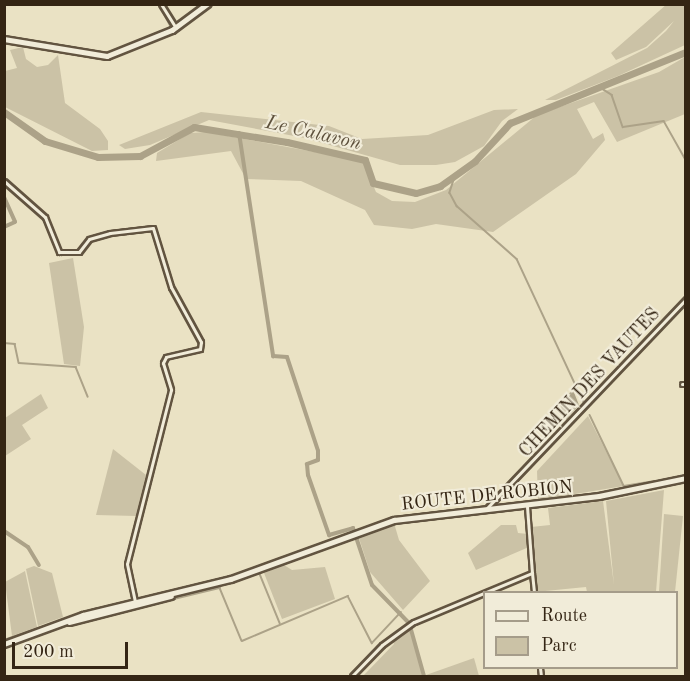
<!DOCTYPE html>
<html>
<head>
<meta charset="utf-8">
<style>
  body { margin:0 }
  #map { position:relative; width:690px; height:681px; overflow:hidden; background:#eae2c4; font-family:"Old Standard TT",serif }
  div>[style] { position:absolute }
  .green>* { inset:0; background:#cbc2a6 }
  .water>* { inset:0; background:#aca288 }
  .stream>* { height:1.5px; margin:-0.75px; padding:0 0.75px; transform-origin:0.75px; border-radius:0.75px; background:#aca288 }
  .canal>* { height:4px; margin:-2px; padding:0 2px; transform-origin:2px; border-radius:2px; background:#aca288 }
  .river>* { height:7px; margin:-3.5px; padding:0 3.5px; transform-origin:3.5px; border-radius:3.5px; background:#aca288 }
  .roads { filter:drop-shadow(2px 0 #625440) drop-shadow(-2px 0 #625440) drop-shadow(0 2px #625440) drop-shadow(0 -2px #625440) }
  .street>* { height:3px; margin:-1.5px; padding:0 1.5px; transform-origin:1.5px; border-radius:1.5px; background:#f1ecd9 }
  .secondary>* { height:4.5px; margin:-2.25px; padding:0 2.25px; transform-origin:2.25px; border-radius:2.25px; background:#f1ecd9 }
  span { translate:-50% -50%; white-space:nowrap; text-align:center; line-height:1.15; -webkit-text-stroke:4.5px #f1ecd9; paint-order:stroke }
  .street-label { font-size:18px; color:#342514 }
  .water-label { font-size:20px; color:#5e513d; font-style:italic }
  .frame { position:absolute; inset:0; border:6px solid #342514; pointer-events:none }
  .legend { position:absolute; left:483px; top:591px; width:195px; height:78px; box-sizing:border-box; background:#f1ecd9; border:2px solid #a59c8a; margin:0; padding:8px 10px; list-style:none; font-size:18px; color:#342514 }
  .legend li { display:flex; align-items:center; gap:12px; height:30px }
  .legend b { width:30px; border:2px solid #a59c8a }
  .scale { position:absolute; left:12px; top:642px; width:116px; height:27px; box-sizing:border-box; border:3px solid #342514; border-top:0; padding-left:8px; font-size:18px; line-height:21px; white-space:nowrap; color:#342514; -webkit-text-stroke:4px #f1ecd9; paint-order:stroke }
</style>
</head>
<body>
<div id="map">
  <div class="green">
    <div style="clip-path:polygon(667px 4px,685px 5px,685px 45px,618px 76px,556px 100px,545px 100px,647px 48px,666px 31px,674px 21px,646px 47px,616px 60px,611px 53px)"></div>
    <div style="clip-path:polygon(23px 47px,26px 59px,37px 67px,48px 65px,58px 55px,65px 103px,100px 129px,108px 141px,108px 150px,92px 151px,5px 107px,5px 71px,17px 68px,10px 50px)"></div>
    <div style="clip-path:polygon(685px 57px,685px 114px,617px 142px,594px 102px,577px 109px,593px 139px,603px 133px,605px 140px,576px 174px,493px 232px,436px 224px,412px 229px,374px 225px,365px 210px,301px 181px,246px 179px,231px 151px,156px 161px,157px 153px,190px 133px,206px 132px,363px 161px,376px 192px,392px 201px,415px 202px,446px 190px,537px 115px,659px 72px)"></div>
    <div style="clip-path:polygon(518px 109px,502px 121px,484px 146px,455px 162px,436px 165px,400px 165px,305px 138px,209px 120px,150px 145px,125px 149px,119px 145px,201px 112px,329px 126px,362px 139px,428px 135px,494px 110px)"></div>
    <div style="clip-path:polygon(73px 258px,84px 327px,80px 366px,64px 364px,49px 263px)"></div>
    <div style="clip-path:polygon(41px 394px,48px 408px,22px 425px,31px 439px,5px 456px,5px 418px)"></div>
    <div style="clip-path:polygon(588px 416px,624px 486px,538px 500px,537px 471px)"></div>
    <div style="clip-path:polygon(113px 449px,146px 475px,136px 516px,96px 515px)"></div>
    <div style="clip-path:polygon(664px 490px,656px 592px,587px 592px,586px 587px,535px 592px,531px 527px,550px 525px,548px 508px,603px 501px,614px 585px,606px 501px)"></div>
    <div style="clip-path:polygon(664px 514px,683px 516px,675px 592px,659px 592px)"></div>
    <div style="clip-path:polygon(394px 523px,399px 540px,430px 581px,403px 610px,370px 572px,358px 535px)"></div>
    <div style="clip-path:polygon(501px 525px,516px 525px,518px 533px,528px 534px,529px 547px,476px 570px,468px 553px)"></div>
    <div style="clip-path:polygon(284px 565px,292px 570px,325px 567px,335px 599px,282px 619px,264px 573px)"></div>
    <div style="clip-path:polygon(34px 566px,52px 573px,63px 617px,38px 626px,26px 569px)"></div>
    <div style="clip-path:polygon(25px 571px,37px 627px,12px 636px,5px 582px)"></div>
    <div style="clip-path:polygon(409px 628px,423px 676px,363px 676px,394px 644px,392px 639px)"></div>
    <div style="clip-path:polygon(474px 658px,479px 676px,426px 676px,426px 675px)"></div>
  </div>
  <div class="water">
    <div style="clip-path:polygon(573px 390px,579px 405px,566px 420px,559px 402px)"></div>
  </div>
  <div class="stream">
    <div style="left:159px;top:4px;width:26px;rotate:62deg"></div>
    <div style="left:163px;top:4px;width:12px;rotate:59deg"></div>
    <div style="left:11px;top:38px;width:36px;rotate:9deg"></div>
    <div style="left:601px;top:88px;width:13px;rotate:32deg"></div>
    <div style="left:612px;top:95px;width:34px;rotate:71deg"></div>
    <div style="left:623px;top:127px;width:41px;rotate:-8.3deg"></div>
    <div style="left:664px;top:121px;width:45px;rotate:60.6deg"></div>
    <div style="left:456px;top:174px;width:20px;rotate:108deg"></div>
    <div style="left:450px;top:193px;width:15px;rotate:62deg"></div>
    <div style="left:457px;top:206px;width:80px;rotate:41.5deg"></div>
    <div style="left:517px;top:259px;width:159px;rotate:65deg"></div>
    <div style="left:4px;top:343px;width:11px;rotate:5deg"></div>
    <div style="left:15px;top:344px;width:19px;rotate:78deg"></div>
    <div style="left:19px;top:363px;width:57px;rotate:4deg"></div>
    <div style="left:76px;top:367px;width:32px;rotate:68deg"></div>
    <div style="left:590px;top:415px;width:79px;rotate:64.4deg"></div>
    <div style="left:624px;top:486px;width:31px;rotate:-9deg"></div>
    <div style="left:260px;top:574px;width:53px;rotate:67.8deg"></div>
    <div style="left:149px;top:605px;width:73px;rotate:-13.5deg"></div>
    <div style="left:220px;top:588px;width:57px;rotate:67.5deg"></div>
    <div style="left:242px;top:641px;width:115px;rotate:-23deg"></div>
    <div style="left:348px;top:596px;width:53px;rotate:62.9deg"></div>
    <div style="left:372px;top:643px;width:42px;rotate:-46.9deg"></div>
    <div style="left:4px;top:640px;width:98px;rotate:-19deg"></div>
  </div>
  <div class="canal">
    <div style="left:239px;top:133px;width:226px;rotate:81.3deg"></div>
    <div style="left:273px;top:356px;width:14px;rotate:4deg"></div>
    <div style="left:287px;top:357px;width:99px;rotate:71.7deg"></div>
    <div style="left:318px;top:451px;width:9px;rotate:90deg"></div>
    <div style="left:318px;top:460px;width:12px;rotate:160deg"></div>
    <div style="left:307px;top:464px;width:11px;rotate:85deg"></div>
    <div style="left:308px;top:475px;width:64px;rotate:70.7deg"></div>
    <div style="left:329px;top:535px;width:25px;rotate:-16deg"></div>
    <div style="left:353px;top:528px;width:60px;rotate:71.6deg"></div>
    <div style="left:372px;top:585px;width:53px;rotate:45.8deg"></div>
    <div style="left:4px;top:197px;width:27px;rotate:66deg"></div>
    <div style="left:15px;top:222px;width:12px;rotate:156deg"></div>
    <div style="left:4px;top:531px;width:29px;rotate:34deg"></div>
    <div style="left:28px;top:547px;width:21px;rotate:59deg"></div>
    <div style="left:410px;top:626px;width:52px;rotate:74.4deg"></div>
  </div>
  <div class="river">
    <div style="left:4px;top:112px;width:50px;rotate:35.3deg"></div>
    <div style="left:45px;top:141px;width:55px;rotate:16.8deg"></div>
    <div style="left:98px;top:157px;width:42px;rotate:-1.4deg"></div>
    <div style="left:140px;top:156px;width:61px;rotate:-28.2deg"></div>
    <div style="left:194px;top:127px;width:94px;rotate:9.2deg"></div>
    <div style="left:287px;top:142px;width:80px;rotate:13deg"></div>
    <div style="left:365px;top:160px;width:24px;rotate:71deg"></div>
    <div style="left:373px;top:183px;width:44px;rotate:13.1deg"></div>
    <div style="left:416px;top:193px;width:25px;rotate:-16deg"></div>
    <div style="left:440px;top:186px;width:43px;rotate:-35.5deg"></div>
    <div style="left:475px;top:161px;width:52px;rotate:-47.4deg"></div>
    <div style="left:510px;top:123px;width:190px;rotate:-22deg"></div>
  </div>
  <div class="roads">
    <div class="street">
      <div style="left:161px;top:4px;width:28px;rotate:58deg"></div>
      <div style="left:4px;top:181px;width:55px;rotate:41.3deg"></div>
      <div style="left:45px;top:217px;width:38px;rotate:68deg"></div>
      <div style="left:59px;top:252px;width:20px"></div>
      <div style="left:79px;top:252px;width:16px;rotate:-52deg"></div>
      <div style="left:89px;top:239px;width:22px;rotate:-16deg"></div>
      <div style="left:110px;top:233px;width:43px;rotate:-6.6deg"></div>
      <div style="left:153px;top:228px;width:62px;rotate:73deg"></div>
      <div style="left:171px;top:287px;width:63px;rotate:61.4deg"></div>
      <div style="left:201px;top:342px;width:7px;rotate:98deg"></div>
      <div style="left:200px;top:349px;width:35px;rotate:167deg"></div>
      <div style="left:166px;top:357px;width:7px;rotate:117deg"></div>
      <div style="left:163px;top:363px;width:28px;rotate:73deg"></div>
      <div style="left:171px;top:390px;width:179px;rotate:104.2deg"></div>
      <div style="left:127px;top:564px;width:39px;rotate:78deg"></div>
      <div style="left:682px;top:384px;width:4px"></div>
      <div style="left:487px;top:508px;width:289px;rotate:-46.4deg"></div>
      <div style="left:532px;top:573px;width:19px;rotate:84deg"></div>
      <div style="left:540px;top:668px;width:8px;rotate:83deg"></div>
      <div style="left:352px;top:676px;width:43px;rotate:-45.9deg"></div>
      <div style="left:382px;top:645px;width:39px;rotate:-36deg"></div>
      <div style="left:414px;top:622px;width:128px;rotate:-22.6deg"></div>
      <div style="left:532px;top:573px;width:67px;rotate:-94.3deg"></div>
    </div>
    <div class="secondary">
      <div style="left:4px;top:39px;width:104px;rotate:9.4deg"></div>
      <div style="left:107px;top:56px;width:70px;rotate:-21.8deg"></div>
      <div style="left:172px;top:30px;width:44px;rotate:-36.6deg"></div>
      <div style="left:69px;top:622px;width:105px;rotate:-14.3deg"></div>
      <div style="left:4px;top:644px;width:84px;rotate:-20.2deg"></div>
      <div style="left:83px;top:615px;width:152px;rotate:-13.7deg"></div>
      <div style="left:231px;top:579px;width:173px;rotate:-19.9deg"></div>
      <div style="left:394px;top:520px;width:206px;rotate:-6.7deg"></div>
      <div style="left:599px;top:496px;width:89px;rotate:-11.7deg"></div>
    </div>
  </div>
  <div class="street-label">
    <span style="left:590px;top:383px;rotate:-47deg">CHEMIN DES VAUTES</span>
    <span style="left:487px;top:496px;rotate:-6deg">ROUTE DE ROBION</span>
  </div>
  <div class="water-label">
    <span style="left:313px;top:134px;rotate:13deg">Le Calavon</span>
  </div>
  <div class="frame"></div>
  <ul class="legend">
  <li><b style="height:8px;background:#f1ecd9"></b>Route</li>
  <li><b style="height:16px;background:#cbc2a6"></b>Parc</li>
  </ul>
  <div class="scale">200 m</div>
</div>
</body>
</html>
